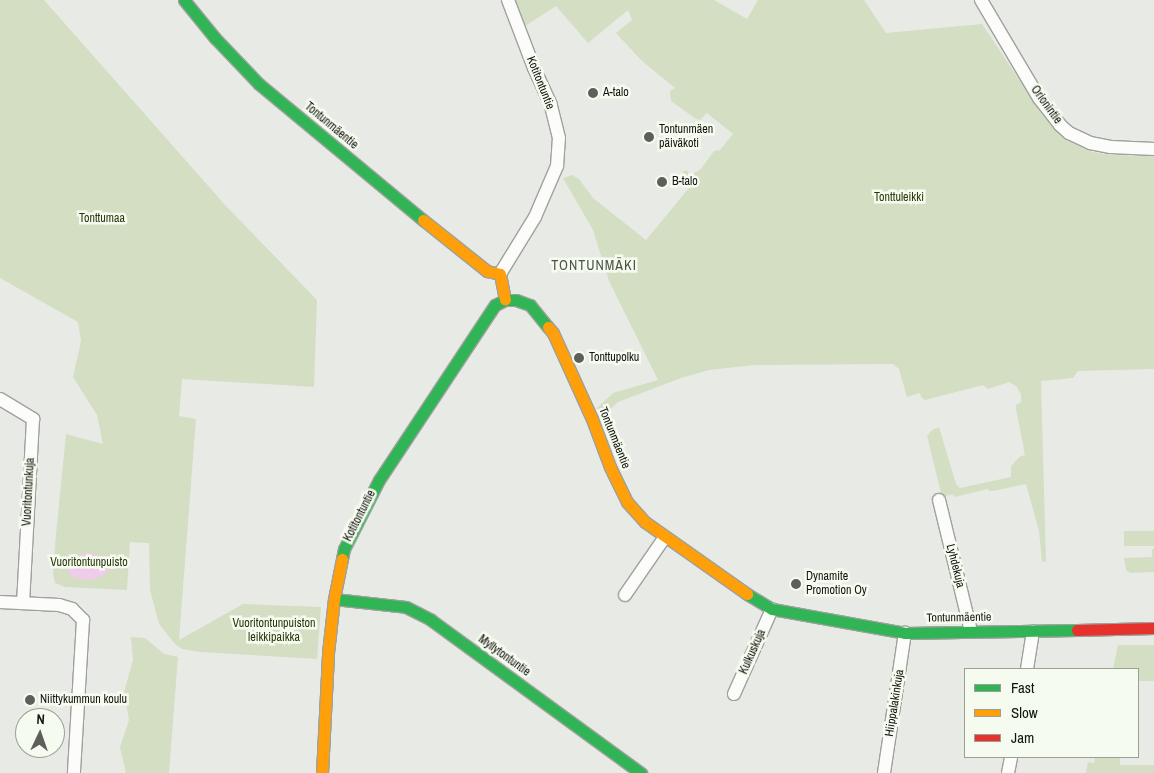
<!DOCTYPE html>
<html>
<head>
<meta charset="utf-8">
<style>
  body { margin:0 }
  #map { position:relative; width:1154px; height:773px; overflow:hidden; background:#e8ebe5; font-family:"Archivo Narrow",sans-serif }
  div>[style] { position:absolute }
  .green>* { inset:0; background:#d3dec3 }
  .water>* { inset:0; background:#eeccea }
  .roads { filter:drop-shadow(1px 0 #9fa19c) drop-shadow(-1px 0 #9fa19c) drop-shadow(0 1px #9fa19c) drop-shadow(0 -1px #9fa19c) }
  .street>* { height:12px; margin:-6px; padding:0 6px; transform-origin:6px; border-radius:6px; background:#fcfcfb }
  .fast>* { height:11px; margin:-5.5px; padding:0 5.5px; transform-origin:5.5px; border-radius:5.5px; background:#30b455 }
  .slow>* { height:11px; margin:-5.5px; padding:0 5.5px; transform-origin:5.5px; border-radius:5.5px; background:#ff9f0a }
  .jam>* { height:11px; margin:-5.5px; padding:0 5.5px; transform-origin:5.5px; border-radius:5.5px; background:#e5322d }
  .dots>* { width:14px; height:14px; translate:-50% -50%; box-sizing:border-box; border:2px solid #f6fbef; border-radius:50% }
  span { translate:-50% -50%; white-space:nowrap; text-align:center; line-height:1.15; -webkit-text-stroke:5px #f6fbef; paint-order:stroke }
  .street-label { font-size:12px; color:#121410 }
  .poi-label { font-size:12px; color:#121410 }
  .left { translate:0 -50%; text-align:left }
  .park-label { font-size:12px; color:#29380c }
  .neighbourhood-label { font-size:14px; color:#4d5248; letter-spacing:1px }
  .legend { position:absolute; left:964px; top:668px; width:175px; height:90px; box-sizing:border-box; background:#f6fbef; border:1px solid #9b9f96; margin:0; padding:6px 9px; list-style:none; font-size:15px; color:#121410 }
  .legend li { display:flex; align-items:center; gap:10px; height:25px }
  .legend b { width:25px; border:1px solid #9b9f96 }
  .north { position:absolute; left:15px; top:708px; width:50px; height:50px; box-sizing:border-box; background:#f6fbef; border:1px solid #9b9f96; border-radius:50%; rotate:3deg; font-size:14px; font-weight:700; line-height:20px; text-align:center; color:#121410 }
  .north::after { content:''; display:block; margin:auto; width:18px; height:22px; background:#5d5f5b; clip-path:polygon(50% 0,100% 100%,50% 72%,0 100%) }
</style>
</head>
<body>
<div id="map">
  <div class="green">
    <div style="clip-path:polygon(0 0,44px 0,226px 206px,317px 300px,314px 387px,182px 379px,179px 416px,196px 419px,179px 640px,243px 604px,321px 607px,317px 659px,200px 652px,182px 649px,175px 644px,159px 624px,150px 590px,149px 543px,130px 542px,127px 590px,65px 587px,55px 583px,53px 574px,56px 534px,66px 434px,103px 444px,97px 415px,73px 377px,81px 341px,78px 322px,0 278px)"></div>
    <div style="clip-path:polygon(513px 0,714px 0,747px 19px,758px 0,864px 0,886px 33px,982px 24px,1044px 117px,1067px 140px,1092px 152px,1113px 155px,1154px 156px,1154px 369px,1078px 371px,1073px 378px,1041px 381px,1046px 561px,1042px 562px,1039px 531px,1026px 484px,993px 491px,989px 491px,988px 489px,954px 497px,953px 494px,942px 497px,927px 436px,932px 430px,939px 427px,956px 484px,960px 488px,1011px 477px,1011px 466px,1019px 457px,1025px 455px,1016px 409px,1016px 405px,1021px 402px,1021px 394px,1016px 386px,1009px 382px,988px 389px,983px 385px,925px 400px,921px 397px,920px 393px,907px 397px,899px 369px,893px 364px,755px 365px,709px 370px,681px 378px,618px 402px,601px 418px,597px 408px,613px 393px,658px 380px,609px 281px,593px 230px,563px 178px,572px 175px,579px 179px,593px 198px,646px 240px,693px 183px,685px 184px,681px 177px,682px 173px,686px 170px,691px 175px,701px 169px,714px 151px,720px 150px,733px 134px,707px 113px,700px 120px,696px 119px,671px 101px,670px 91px,675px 88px,642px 61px,616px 33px,632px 20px,628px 10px,588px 43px,556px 6px,525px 26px)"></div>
    <div style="clip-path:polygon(1124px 531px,1154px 531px,1154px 546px,1124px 546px)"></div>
    <div style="clip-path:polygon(1152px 549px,1154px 549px,1154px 572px,1130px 573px,1126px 570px,1124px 558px,1152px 557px)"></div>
    <div style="clip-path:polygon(131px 637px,145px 638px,164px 654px,178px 657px,169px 773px,126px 773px,120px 747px,129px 720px,124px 692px,133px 660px)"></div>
    <div style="clip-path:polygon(1118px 645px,1154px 645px,1154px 681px,1138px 681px,1138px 669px,1113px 669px)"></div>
    <div style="clip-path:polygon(1095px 757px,1120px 757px,1120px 765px,1154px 765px,1154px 773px,1086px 773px,1088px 762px,1094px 763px)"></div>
  </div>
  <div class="water">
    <div style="clip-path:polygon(88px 553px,106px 557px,109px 567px,106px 574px,92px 580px,71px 577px,68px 568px,70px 563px,81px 554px)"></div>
  </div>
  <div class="roads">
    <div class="street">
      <div style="left:981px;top:0;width:114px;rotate:59.4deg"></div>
      <div style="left:1039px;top:98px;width:34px;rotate:52deg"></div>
      <div style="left:1060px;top:125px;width:12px;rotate:42deg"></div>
      <div style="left:1069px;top:133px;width:23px;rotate:25deg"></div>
      <div style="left:1090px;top:143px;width:21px;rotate:11deg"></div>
      <div style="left:1111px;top:147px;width:43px;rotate:2.7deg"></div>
      <div style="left:500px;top:274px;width:67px;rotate:-58.4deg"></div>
      <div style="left:535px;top:217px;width:56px;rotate:-66.7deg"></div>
      <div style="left:557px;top:166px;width:28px;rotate:-86deg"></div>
      <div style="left:559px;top:138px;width:34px;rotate:-104deg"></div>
      <div style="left:551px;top:105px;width:41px;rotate:-114.7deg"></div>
      <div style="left:534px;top:68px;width:73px;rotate:-110.9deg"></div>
      <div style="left:0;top:399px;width:39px;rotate:31deg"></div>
      <div style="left:33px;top:419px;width:184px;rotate:93.1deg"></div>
      <div style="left:939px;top:500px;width:135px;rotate:76.3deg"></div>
      <div style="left:625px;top:595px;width:70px;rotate:-55.4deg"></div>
      <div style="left:0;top:602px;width:59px;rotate:2.9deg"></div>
      <div style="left:59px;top:605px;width:14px;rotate:17deg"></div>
      <div style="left:72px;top:609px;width:16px;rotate:45deg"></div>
      <div style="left:83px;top:620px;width:153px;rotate:93.4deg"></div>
      <div style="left:1027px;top:669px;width:38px;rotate:-81deg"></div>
      <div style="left:734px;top:694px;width:93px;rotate:-65.9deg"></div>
      <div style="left:884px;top:773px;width:142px;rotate:-81.5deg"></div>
      <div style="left:1008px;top:773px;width:16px;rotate:-79deg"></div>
    </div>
    <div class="fast">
      <div style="left:184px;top:0;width:49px;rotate:50.8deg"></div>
      <div style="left:215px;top:38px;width:64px;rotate:46.3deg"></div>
      <div style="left:259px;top:84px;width:213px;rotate:39.7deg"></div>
      <div style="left:342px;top:559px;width:10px;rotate:-79deg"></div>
      <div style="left:344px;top:549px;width:77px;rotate:-63.1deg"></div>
      <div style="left:379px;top:480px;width:210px;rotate:-56.5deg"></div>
      <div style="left:495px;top:305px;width:11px;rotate:-27deg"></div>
      <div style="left:505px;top:300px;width:11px"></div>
      <div style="left:516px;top:300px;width:15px;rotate:20deg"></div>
      <div style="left:530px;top:305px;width:28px;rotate:51deg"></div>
      <div style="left:747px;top:594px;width:29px;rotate:31deg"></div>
      <div style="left:772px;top:609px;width:135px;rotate:10.2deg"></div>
      <div style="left:905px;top:633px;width:172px;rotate:-1deg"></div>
      <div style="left:334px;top:599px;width:72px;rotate:6.3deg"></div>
      <div style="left:406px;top:607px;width:28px;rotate:27deg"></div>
      <div style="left:431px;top:620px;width:260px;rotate:36.1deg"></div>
    </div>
    <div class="slow">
      <div style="left:423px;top:220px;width:82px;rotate:38.6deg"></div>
      <div style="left:487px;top:271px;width:13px;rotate:13deg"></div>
      <div style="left:500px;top:274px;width:26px;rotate:79deg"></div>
      <div style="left:548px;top:327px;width:8px;rotate:50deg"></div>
      <div style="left:553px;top:333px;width:94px;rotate:65.6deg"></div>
      <div style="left:592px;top:419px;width:51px;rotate:69.4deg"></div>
      <div style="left:610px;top:467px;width:39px;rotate:64deg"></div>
      <div style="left:627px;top:502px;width:27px;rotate:48deg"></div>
      <div style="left:645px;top:522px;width:125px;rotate:35.2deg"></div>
      <div style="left:322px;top:773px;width:120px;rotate:-87.1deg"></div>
      <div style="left:328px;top:653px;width:54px;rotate:-83.7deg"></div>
      <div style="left:334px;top:599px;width:41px;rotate:-78.7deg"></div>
    </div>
    <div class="jam">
      <div style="left:1077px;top:630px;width:77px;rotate:-1.5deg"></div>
    </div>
  </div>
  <div class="dots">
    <div style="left:593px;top:93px;background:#5d5f5b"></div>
    <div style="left:649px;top:137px;background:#5d5f5b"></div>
    <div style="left:662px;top:182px;background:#5d5f5b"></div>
    <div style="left:579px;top:358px;background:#5d5f5b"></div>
    <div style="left:796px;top:584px;background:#5d5f5b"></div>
    <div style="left:30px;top:700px;background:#5d5f5b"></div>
  </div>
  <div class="street-label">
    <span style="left:540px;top:83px;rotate:68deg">Kotitontuntie</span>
    <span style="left:1046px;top:105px;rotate:54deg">Orionintie</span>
    <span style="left:331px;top:126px;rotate:40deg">Tontunmäentie</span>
    <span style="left:614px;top:438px;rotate:68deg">Tontunmäentie</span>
    <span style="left:29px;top:492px;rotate:-87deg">Vuoritontunkuja</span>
    <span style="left:360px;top:516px;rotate:-63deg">Kotitontuntie</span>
    <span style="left:955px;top:566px;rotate:76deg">Lyhdekuja</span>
    <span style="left:959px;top:618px;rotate:-1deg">Tontunmäentie</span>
    <span style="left:753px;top:652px;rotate:-66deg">Kulkuskuja</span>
    <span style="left:504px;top:656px;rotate:36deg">Myllytontuntie</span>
    <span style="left:895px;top:703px;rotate:-81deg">Hiippalakinkuja</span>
  </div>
  <div class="poi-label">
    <span class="left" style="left:603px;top:93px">A-talo</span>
    <span class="left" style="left:659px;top:137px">Tontunmäen<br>päiväkoti</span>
    <span class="left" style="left:672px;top:182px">B-talo</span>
    <span class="left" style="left:589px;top:358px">Tonttupolku</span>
    <span class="left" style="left:806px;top:584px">Dynamite<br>Promotion Oy</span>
    <span class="left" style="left:40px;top:700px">Niittykummun koulu</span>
  </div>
  <div class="park-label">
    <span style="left:899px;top:198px">Tonttuleikki</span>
    <span style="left:102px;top:219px">Tonttumaa</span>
    <span style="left:89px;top:563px">Vuoritontunpuisto</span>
    <span style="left:274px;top:631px">Vuoritontunpuiston<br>leikkipaikka</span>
  </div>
  <div class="neighbourhood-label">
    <span style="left:594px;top:265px">TONTUNMÄKI</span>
  </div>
  <ul class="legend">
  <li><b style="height:6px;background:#30b455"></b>Fast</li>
  <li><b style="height:6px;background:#ff9f0a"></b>Slow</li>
  <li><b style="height:6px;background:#e5322d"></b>Jam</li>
  </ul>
  <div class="north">N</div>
</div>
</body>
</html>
